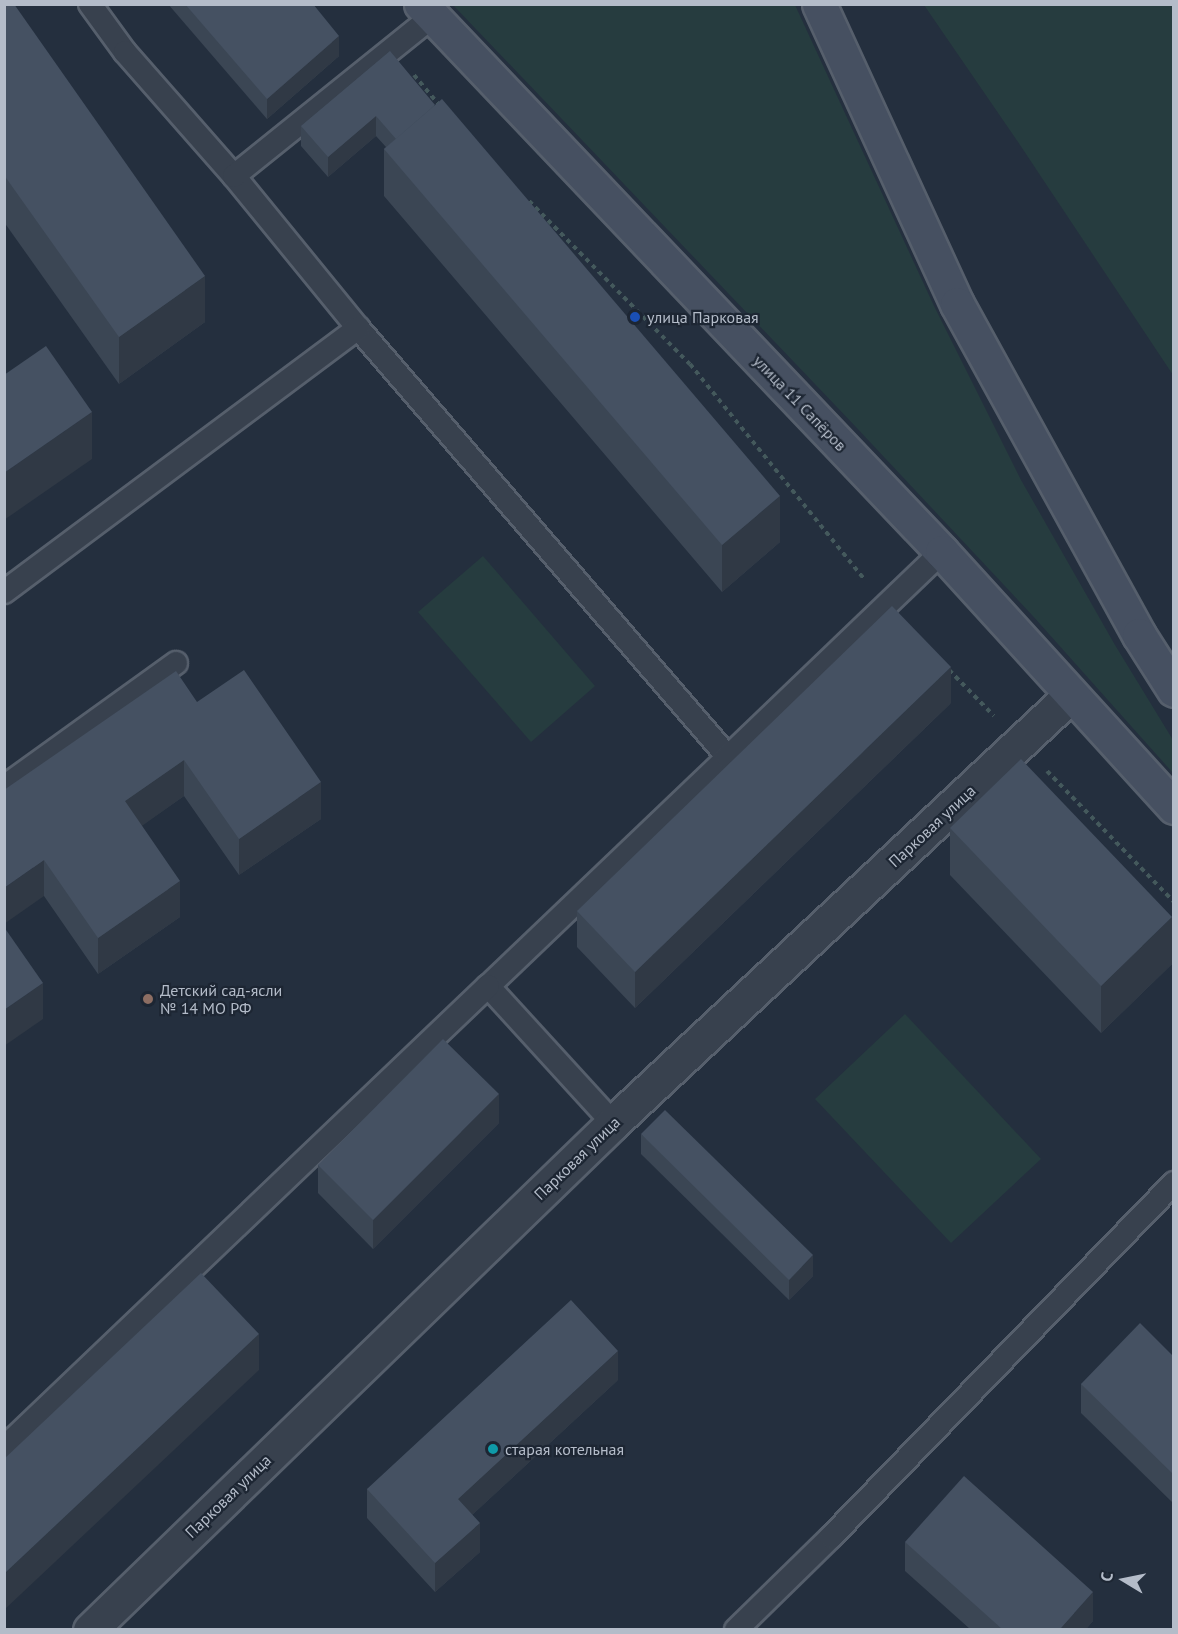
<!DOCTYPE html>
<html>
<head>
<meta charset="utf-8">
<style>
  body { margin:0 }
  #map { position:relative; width:1178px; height:1634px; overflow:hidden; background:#242f3e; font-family:"PT Sans",sans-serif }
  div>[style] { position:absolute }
  .green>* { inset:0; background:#263c3f }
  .path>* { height:4px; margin-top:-2px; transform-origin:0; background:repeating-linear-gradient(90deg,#44595c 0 4.5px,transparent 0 9px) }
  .roads { filter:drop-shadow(2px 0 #565f6c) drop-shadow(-2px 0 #565f6c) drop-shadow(0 2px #565f6c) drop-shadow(0 -2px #565f6c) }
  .service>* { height:22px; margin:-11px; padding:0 11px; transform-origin:11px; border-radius:11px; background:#38414e }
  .minor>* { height:33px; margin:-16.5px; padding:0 16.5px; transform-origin:16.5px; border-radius:16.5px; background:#38414e }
  .secondary>* { height:33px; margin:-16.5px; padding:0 16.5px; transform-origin:16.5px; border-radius:16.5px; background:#465061 }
  .wall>* { inset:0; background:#3b4654 }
  .shaded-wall>* { inset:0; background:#303945 }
  .building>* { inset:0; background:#455162 }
  .dots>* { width:16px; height:16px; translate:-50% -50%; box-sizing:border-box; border:3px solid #1d2633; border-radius:50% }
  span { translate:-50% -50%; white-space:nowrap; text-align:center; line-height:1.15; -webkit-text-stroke:4.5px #1d2633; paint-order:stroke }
  .poi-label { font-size:16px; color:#b4bcc9 }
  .left { translate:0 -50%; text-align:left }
  .street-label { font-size:16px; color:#b4bcc9 }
  .frame { position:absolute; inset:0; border:6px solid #b4bcc9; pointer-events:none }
  .north { position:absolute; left:1094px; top:1550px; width:60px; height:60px; -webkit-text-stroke:4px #1d2633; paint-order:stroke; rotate:280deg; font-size:16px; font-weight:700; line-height:24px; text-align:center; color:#b4bcc9 }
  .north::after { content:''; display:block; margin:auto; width:21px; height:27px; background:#b4bcc9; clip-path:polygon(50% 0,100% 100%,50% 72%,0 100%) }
</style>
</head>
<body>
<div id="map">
  <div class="green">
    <div style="clip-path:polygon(453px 5px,795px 5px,934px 306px,1021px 480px,1115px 645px,1173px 740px,1173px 773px,1032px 615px,855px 426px)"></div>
    <div style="clip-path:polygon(924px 5px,1173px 5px,1173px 375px,1018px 142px)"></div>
    <div style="clip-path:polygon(483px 556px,595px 686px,531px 742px,418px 612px)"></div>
    <div style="clip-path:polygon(905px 1014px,1041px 1159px,951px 1243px,815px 1099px)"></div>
  </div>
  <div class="path">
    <div style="left:414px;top:75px;width:40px;rotate:50deg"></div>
    <div style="left:529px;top:201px;width:229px;rotate:45.4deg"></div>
    <div style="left:690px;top:364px;width:277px;rotate:51deg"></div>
    <div style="left:949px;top:670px;width:64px;rotate:45.6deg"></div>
    <div style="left:1047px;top:771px;width:182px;rotate:45.9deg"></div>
  </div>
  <div class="roads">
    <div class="service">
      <div style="left:90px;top:4px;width:59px;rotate:53.9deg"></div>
      <div style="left:125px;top:52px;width:165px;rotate:48.7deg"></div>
      <div style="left:234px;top:176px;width:196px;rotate:50.8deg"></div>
      <div style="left:358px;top:328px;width:567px;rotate:49.22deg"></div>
      <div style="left:728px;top:757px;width:332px;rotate:136.3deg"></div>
      <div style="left:488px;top:986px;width:185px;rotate:47.6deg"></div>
      <div style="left:234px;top:176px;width:254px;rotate:-38.8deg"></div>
      <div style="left:4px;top:592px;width:442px;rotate:-36.7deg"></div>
      <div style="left:728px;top:757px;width:296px;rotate:-43.8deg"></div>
      <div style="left:4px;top:787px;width:212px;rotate:-35.8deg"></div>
      <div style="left:4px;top:1448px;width:669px;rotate:-43.67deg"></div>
      <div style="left:736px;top:1630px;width:133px;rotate:-44.4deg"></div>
      <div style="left:831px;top:1537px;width:493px;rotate:-45.9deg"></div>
    </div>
    <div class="minor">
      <div style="left:90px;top:1630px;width:728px;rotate:-44.11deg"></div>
      <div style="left:613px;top:1123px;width:627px;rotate:-43.06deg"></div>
    </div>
    <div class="secondary">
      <div style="left:421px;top:4px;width:756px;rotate:46.45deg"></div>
      <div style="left:942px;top:552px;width:345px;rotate:47.7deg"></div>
      <div style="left:819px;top:4px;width:330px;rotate:65.3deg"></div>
      <div style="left:957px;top:304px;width:378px;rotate:61.2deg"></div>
      <div style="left:1139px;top:635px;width:65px;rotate:57.5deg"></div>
    </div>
  </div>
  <div class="wall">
    <div style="clip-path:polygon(4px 4px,205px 322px,119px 384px,4px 222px)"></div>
    <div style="clip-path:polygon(168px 4px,313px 4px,339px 56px,267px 119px)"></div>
    <div style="clip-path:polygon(390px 51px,780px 542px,722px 592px,384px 196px,384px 149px,386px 147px,376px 136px,328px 177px,301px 146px,301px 126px)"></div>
    <div style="clip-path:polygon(197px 702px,321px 819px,239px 875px,184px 796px,141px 826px,180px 917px,98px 974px,44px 896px,4px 790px)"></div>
    <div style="clip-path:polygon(951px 703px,635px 1008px,577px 947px,577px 911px)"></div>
    <div style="clip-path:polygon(950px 828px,1172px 964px,1101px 1033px,950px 875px)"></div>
    <div style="clip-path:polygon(499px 1123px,373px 1249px,318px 1193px,318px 1165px)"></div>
    <div style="clip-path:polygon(641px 1134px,813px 1276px,789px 1300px,641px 1154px)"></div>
    <div style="clip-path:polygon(1173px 1356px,1173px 1503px,1081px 1413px,1081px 1384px)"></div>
    <div style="clip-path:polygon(618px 1380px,472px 1515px,480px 1552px,435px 1592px,367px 1518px,367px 1489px)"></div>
    <div style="clip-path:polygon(905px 1542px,1093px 1621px,1086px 1629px,970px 1629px,905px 1571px)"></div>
  </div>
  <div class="shaded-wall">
    <div style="clip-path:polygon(339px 36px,339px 56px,267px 119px,267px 99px)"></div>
    <div style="clip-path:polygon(376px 116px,376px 136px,328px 177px,328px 157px)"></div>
    <div style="clip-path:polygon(205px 276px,205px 322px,119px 384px,119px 337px)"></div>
    <div style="clip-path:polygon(92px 412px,92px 459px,4px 520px,4px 473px)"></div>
    <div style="clip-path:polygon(780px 496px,780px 542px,722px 592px,722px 545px)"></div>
    <div style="clip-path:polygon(951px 667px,951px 703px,635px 1008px,635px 972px)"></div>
    <div style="clip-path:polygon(184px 760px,184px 796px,125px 838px,125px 801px)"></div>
    <div style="clip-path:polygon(321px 782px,321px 819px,239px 875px,239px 839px)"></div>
    <div style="clip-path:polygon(44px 860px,44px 896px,4px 924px,4px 888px)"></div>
    <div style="clip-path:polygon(180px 881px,180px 917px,98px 974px,98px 938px)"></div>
    <div style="clip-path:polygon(1172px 917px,1172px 964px,1101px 1033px,1101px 986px)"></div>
    <div style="clip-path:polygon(43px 983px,43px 1019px,4px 1046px,4px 1010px)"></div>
    <div style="clip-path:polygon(499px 1094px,499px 1123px,373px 1249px,373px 1220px)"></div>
    <div style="clip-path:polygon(813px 1255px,813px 1276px,789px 1300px,789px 1280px)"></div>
    <div style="clip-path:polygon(259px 1334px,259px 1370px,4px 1610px,4px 1574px)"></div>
    <div style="clip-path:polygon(618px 1351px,618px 1380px,458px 1528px,458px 1499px)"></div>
    <div style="clip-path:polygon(480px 1523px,480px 1552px,435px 1592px,435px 1563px)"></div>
    <div style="clip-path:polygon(1093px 1592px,1093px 1621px,1086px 1629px,1060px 1629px)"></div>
  </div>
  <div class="building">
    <div style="clip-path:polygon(4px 4px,14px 4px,205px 276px,119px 337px,4px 175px)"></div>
    <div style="clip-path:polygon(185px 4px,313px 4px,339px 36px,267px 99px)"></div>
    <div style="clip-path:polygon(390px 51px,435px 105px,396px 139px,376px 116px,328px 157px,301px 126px)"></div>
    <div style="clip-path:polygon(442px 99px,780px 496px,722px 545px,384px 149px)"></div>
    <div style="clip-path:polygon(46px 346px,92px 412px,4px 473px,4px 375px)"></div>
    <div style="clip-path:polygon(892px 606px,951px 667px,635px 972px,577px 911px)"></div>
    <div style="clip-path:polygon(244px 670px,321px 782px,239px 839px,184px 760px,125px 801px,180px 881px,98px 938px,44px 860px,4px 888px,4px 790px,176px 671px,197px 702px)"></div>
    <div style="clip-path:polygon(1021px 759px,1172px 917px,1101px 986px,950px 828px)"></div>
    <div style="clip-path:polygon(4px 927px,43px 983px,4px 1010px)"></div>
    <div style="clip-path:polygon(443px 1039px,499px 1094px,373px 1220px,318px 1165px)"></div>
    <div style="clip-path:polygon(665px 1110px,813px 1255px,789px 1280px,641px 1134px)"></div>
    <div style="clip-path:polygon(201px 1273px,259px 1334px,4px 1574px,4px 1459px)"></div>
    <div style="clip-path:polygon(571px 1300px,618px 1351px,458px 1499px,480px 1523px,435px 1563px,367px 1489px)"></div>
    <div style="clip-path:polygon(1140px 1323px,1173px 1356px,1173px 1474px,1081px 1384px)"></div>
    <div style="clip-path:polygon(964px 1476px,1093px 1592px,1060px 1629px,1002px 1629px,905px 1542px)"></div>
  </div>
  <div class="dots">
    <div style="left:635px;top:317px;background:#1a4fb4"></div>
    <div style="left:148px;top:999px;background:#8d6e63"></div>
    <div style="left:493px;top:1449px;background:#0f9aa8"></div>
  </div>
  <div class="poi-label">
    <span class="left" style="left:647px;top:317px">улица Парковая</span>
    <span class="left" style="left:160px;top:999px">Детский сад-ясли<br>№ 14 МО РФ</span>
    <span class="left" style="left:505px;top:1449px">старая котельная</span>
  </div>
  <div class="street-label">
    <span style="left:800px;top:403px;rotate:46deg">улица 11 Сапёров</span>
    <span style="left:932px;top:826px;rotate:-43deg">Парковая улица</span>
    <span style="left:577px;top:1158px;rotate:-44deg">Парковая улица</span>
    <span style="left:228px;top:1496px;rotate:-44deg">Парковая улица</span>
  </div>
  <div class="frame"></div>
  <div class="north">С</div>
</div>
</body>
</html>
